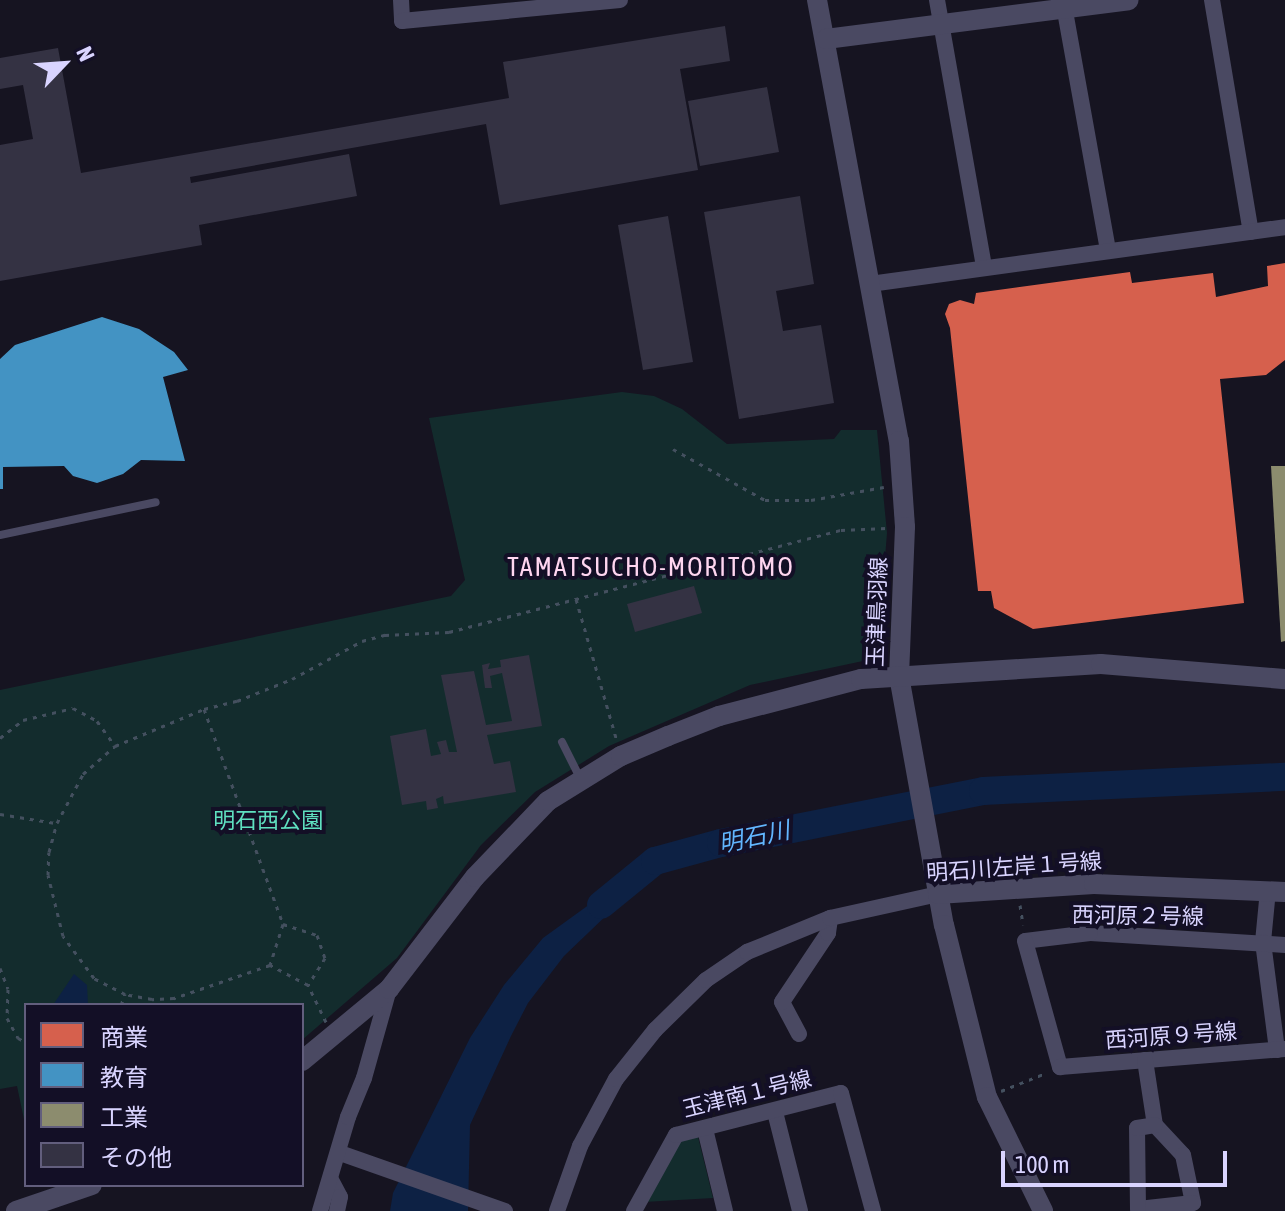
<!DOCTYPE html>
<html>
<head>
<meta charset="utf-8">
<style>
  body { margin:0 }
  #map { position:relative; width:1285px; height:1211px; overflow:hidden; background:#161421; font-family:"Asap Condensed","Noto Sans JP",sans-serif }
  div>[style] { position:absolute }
  .green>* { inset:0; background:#132c2d }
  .water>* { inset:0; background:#0d2144 }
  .shops>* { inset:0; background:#d6604d }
  .schools>* { inset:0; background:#4393c3 }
  .industry>* { inset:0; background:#8c8c6e }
  .river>* { height:28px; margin:-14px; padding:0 14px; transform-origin:14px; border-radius:14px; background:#0d2144 }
  .building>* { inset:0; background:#343243 }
  .path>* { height:3px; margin-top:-1.5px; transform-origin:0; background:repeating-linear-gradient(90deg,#44505f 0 4px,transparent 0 10px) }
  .service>* { height:8px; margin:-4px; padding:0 4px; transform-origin:4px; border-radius:4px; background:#4a4962 }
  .minor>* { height:16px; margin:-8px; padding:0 8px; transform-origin:8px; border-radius:8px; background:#4a4962 }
  .tertiary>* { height:20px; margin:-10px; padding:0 10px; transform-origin:10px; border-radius:10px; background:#4a4962 }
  span { translate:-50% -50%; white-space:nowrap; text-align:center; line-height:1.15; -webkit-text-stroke:8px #130f26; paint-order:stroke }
  .street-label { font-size:22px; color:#d9d4ff }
  .park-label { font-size:22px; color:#5fe0c0 }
  .water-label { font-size:24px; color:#62b6ff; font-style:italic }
  .quarter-label { font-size:26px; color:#ffd6f0; letter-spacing:2px }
  .legend { position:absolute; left:24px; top:1003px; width:280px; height:184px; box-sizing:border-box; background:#130f26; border:2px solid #625e7d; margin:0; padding:10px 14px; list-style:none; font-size:24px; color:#d9d4ff }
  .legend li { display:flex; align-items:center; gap:16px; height:40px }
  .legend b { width:40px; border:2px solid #625e7d }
  .north { position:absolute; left:24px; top:24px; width:80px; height:80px; -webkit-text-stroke:6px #130f26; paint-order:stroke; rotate:65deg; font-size:22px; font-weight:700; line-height:32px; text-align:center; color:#d9d4ff }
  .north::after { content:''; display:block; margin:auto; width:28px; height:36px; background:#d9d4ff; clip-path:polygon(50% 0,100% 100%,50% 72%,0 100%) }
  .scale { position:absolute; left:1001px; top:1151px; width:226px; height:36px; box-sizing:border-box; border:4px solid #d9d4ff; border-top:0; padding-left:10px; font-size:24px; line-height:28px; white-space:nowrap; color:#d9d4ff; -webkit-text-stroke:6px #130f26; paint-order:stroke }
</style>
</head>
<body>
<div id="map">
  <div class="green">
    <div style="clip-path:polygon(622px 392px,654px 396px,682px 409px,727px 444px,834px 439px,841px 430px,877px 430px,887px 533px,877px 658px,750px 685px,609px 746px,535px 792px,481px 845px,397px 958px,302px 1040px,302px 1005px,26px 1005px,26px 1129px,17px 1086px,0 1089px,0 690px,451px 596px,465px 580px,429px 418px)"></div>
    <div style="clip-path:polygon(683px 1136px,698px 1137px,713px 1198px,644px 1202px)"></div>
  </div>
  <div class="water">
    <div style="clip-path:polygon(637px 870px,611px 911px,564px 956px,528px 1003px,511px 1036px,470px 1125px,468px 1211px,390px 1211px,393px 1193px,470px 1038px,504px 985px,543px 938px)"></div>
    <div style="clip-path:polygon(74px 974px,87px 985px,88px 1005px,53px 1005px)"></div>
  </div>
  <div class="shops">
    <div style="clip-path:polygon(1285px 263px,1285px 360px,1266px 375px,1220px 379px,1244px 603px,1033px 629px,994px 608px,991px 591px,978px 591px,950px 328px,945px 314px,949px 304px,960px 300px,974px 304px,976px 293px,1130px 272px,1132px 283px,1213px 273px,1216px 297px,1268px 286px,1267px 266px)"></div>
  </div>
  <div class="schools">
    <div style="clip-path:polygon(102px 317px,139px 329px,174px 352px,188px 370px,163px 377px,185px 461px,141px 460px,123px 474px,97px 483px,73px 476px,64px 466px,3px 467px,3px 489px,0 489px,0 359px,15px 345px)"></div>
  </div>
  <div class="industry">
    <div style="clip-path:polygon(1271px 466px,1285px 466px,1285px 641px,1281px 642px)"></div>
  </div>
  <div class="river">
    <div style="left:601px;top:905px;width:70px;rotate:-39.2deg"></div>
    <div style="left:655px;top:861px;width:68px;rotate:-15.3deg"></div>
    <div style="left:721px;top:843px;width:267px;rotate:-11.2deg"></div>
    <div style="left:983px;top:791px;width:302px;rotate:-2.7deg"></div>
  </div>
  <div class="building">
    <div style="clip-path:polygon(725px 26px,730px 61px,680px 69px,698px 170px,500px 205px,486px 124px,190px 177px,191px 183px,349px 154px,357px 196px,199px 225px,202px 245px,0 281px,0 145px,33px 139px,23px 85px,0 89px,0 58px,58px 48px,81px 173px,509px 98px,503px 62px)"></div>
    <div style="clip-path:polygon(767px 87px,779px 152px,700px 166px,688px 101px)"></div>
    <div style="clip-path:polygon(800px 196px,814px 284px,776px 291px,783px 331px,821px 325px,834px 403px,739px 419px,704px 212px)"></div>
    <div style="clip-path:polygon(668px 216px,693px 362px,643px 370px,618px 225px)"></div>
    <div style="clip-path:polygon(694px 586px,702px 613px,635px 632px,627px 604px)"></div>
    <div style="clip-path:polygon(529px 655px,542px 726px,487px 735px,494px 764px,510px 761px,516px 792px,444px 804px,443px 796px,436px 799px,438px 808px,427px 810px,426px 801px,402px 805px,390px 736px,426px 729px,431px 756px,441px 754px,437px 742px,446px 740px,449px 752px,457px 752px,441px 675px,474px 671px,486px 725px,512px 721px,502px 673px,490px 676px,492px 688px,485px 688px,482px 665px,490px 663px,488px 669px,501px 667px,500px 660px)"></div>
  </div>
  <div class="path">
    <div style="left:673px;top:449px;width:105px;rotate:29deg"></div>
    <div style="left:765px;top:500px;width:46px"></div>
    <div style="left:811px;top:500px;width:74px;rotate:-10.1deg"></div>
    <div style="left:576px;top:599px;width:145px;rotate:73.9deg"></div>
    <div style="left:204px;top:709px;width:229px;rotate:69.8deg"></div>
    <div style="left:283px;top:924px;width:43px;rotate:107.6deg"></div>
    <div style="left:0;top:738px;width:29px;rotate:-38deg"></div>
    <div style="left:23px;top:720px;width:51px;rotate:-13.5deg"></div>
    <div style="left:73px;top:708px;width:27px;rotate:28deg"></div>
    <div style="left:97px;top:721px;width:31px;rotate:54deg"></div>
    <div style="left:0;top:814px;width:56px;rotate:9.3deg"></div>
    <div style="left:1020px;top:905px;width:20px;rotate:81deg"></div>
    <div style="left:283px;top:924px;width:36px;rotate:18deg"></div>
    <div style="left:317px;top:935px;width:24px;rotate:71deg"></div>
    <div style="left:325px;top:958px;width:32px;rotate:122deg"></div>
    <div style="left:0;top:968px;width:22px;rotate:69deg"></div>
    <div style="left:8px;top:989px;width:29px;rotate:92deg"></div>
    <div style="left:7px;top:1018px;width:23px;rotate:61deg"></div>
    <div style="left:18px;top:1038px;width:9px;rotate:27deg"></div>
    <div style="left:121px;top:1005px;width:12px;rotate:-70deg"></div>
    <div style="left:326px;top:1022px;width:41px;rotate:-115.9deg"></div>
    <div style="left:308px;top:985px;width:43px;rotate:-152.2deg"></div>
    <div style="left:270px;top:965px;width:102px;rotate:161deg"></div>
    <div style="left:174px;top:998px;width:22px;rotate:177deg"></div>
    <div style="left:152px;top:999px;width:27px;rotate:-170deg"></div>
    <div style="left:125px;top:994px;width:35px;rotate:-153deg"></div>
    <div style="left:94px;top:978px;width:52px;rotate:-126.4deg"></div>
    <div style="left:63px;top:936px;width:63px;rotate:-103.8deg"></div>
    <div style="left:48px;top:875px;width:23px;rotate:-88deg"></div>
    <div style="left:49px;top:852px;width:30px;rotate:-75deg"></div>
    <div style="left:57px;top:823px;width:55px;rotate:-62deg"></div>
    <div style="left:83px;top:774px;width:43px;rotate:-41.2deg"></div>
    <div style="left:115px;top:746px;width:96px;rotate:-22.6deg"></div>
    <div style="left:204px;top:709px;width:34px;rotate:-14deg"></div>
    <div style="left:237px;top:701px;width:59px;rotate:-21.8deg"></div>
    <div style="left:292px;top:679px;width:80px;rotate:-28.5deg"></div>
    <div style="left:362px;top:641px;width:24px;rotate:-15deg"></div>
    <div style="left:385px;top:635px;width:64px;rotate:-2.7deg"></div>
    <div style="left:449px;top:632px;width:405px;rotate:-14.6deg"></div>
    <div style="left:841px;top:530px;width:46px;rotate:-2.5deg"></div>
    <div style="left:1001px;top:1091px;width:48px;rotate:-21.8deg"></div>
  </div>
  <div class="service">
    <div style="left:0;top:535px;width:159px;rotate:-11.9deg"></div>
    <div style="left:562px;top:742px;width:40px;rotate:63.4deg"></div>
  </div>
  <div class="minor">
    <div style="left:401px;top:0;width:21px;rotate:87deg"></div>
    <div style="left:402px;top:21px;width:219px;rotate:-5.5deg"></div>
    <div style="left:937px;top:0;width:271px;rotate:80deg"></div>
    <div style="left:1063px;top:0;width:253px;rotate:79.8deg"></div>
    <div style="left:1212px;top:0;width:235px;rotate:80.5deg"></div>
    <div style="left:870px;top:284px;width:419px;rotate:-7.8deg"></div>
    <div style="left:1268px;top:890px;width:52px;rotate:95.5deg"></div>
    <div style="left:1263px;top:942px;width:109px;rotate:82.6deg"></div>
    <div style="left:1285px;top:945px;width:195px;rotate:-176.5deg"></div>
    <div style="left:1090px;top:933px;width:65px;rotate:173deg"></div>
    <div style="left:1025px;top:941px;width:131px;rotate:74.5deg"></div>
    <div style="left:1060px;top:1067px;width:226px;rotate:-4.6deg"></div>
    <div style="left:799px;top:1034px;width:36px;rotate:-118deg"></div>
    <div style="left:782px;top:1002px;width:83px;rotate:-56.3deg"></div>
    <div style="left:828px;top:933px;width:15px;rotate:-82deg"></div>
    <div style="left:1145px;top:1060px;width:66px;rotate:81.3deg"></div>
    <div style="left:1155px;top:1125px;width:41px;rotate:47deg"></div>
    <div style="left:1183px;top:1155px;width:49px;rotate:78.2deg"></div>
    <div style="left:1193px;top:1203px;width:55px;rotate:173.8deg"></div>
    <div style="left:1138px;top:1209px;width:81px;rotate:-90.7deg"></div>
    <div style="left:1137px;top:1128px;width:18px;rotate:-9deg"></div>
    <div style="left:775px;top:1112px;width:102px;rotate:75.8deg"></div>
    <div style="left:705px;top:1129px;width:84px;rotate:76.3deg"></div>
    <div style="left:340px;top:1153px;width:175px;rotate:19.4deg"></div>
    <div style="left:331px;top:1180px;width:19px;rotate:62deg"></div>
    <div style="left:340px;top:1197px;width:14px;rotate:102deg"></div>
    <div style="left:320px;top:1211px;width:98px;rotate:-73.4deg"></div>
    <div style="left:348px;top:1117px;width:42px;rotate:-67.7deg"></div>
    <div style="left:364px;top:1078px;width:92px;rotate:-74.3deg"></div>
    <div style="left:557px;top:1211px;width:69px;rotate:-70.5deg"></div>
    <div style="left:580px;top:1146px;width:76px;rotate:-61.8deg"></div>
    <div style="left:616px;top:1079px;width:63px;rotate:-51.5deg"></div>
    <div style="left:655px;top:1030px;width:71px;rotate:-44.4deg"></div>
    <div style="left:706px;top:980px;width:50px;rotate:-34.3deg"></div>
    <div style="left:747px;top:952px;width:90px;rotate:-22.3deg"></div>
    <div style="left:830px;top:918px;width:111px;rotate:-12.5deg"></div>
    <div style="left:634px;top:1211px;width:87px;rotate:-61.1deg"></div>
    <div style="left:676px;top:1135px;width:170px;rotate:-14.3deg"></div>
    <div style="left:841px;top:1093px;width:122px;rotate:74.8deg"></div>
  </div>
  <div class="tertiary">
    <div style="left:817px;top:0;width:449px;rotate:79.5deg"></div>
    <div style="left:899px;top:441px;width:86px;rotate:86deg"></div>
    <div style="left:905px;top:527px;width:149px;rotate:92.3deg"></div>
    <div style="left:899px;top:676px;width:253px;rotate:79.8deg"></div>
    <div style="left:944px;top:925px;width:177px;rotate:76deg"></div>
    <div style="left:987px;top:1097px;width:127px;rotate:63.8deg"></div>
    <div style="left:826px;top:39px;width:305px;rotate:-7.3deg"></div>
    <div style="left:938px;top:894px;width:156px;rotate:-3.7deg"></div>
    <div style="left:1094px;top:884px;width:191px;rotate:2.4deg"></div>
    <div style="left:302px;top:1061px;width:113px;rotate:-39.6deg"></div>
    <div style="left:389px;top:989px;width:141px;rotate:-52.5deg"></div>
    <div style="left:475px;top:877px;width:105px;rotate:-46.2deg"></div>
    <div style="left:548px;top:801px;width:86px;rotate:-31.7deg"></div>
    <div style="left:621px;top:756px;width:51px;rotate:-23.1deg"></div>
    <div style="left:668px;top:736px;width:55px;rotate:-21.4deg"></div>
    <div style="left:719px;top:716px;width:147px;rotate:-14.6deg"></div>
    <div style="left:861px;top:679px;width:240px;rotate:-3.6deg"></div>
    <div style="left:1101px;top:664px;width:185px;rotate:4.7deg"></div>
    <div style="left:16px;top:1211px;width:80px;rotate:-18.9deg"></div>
  </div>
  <div class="street-label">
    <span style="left:877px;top:612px;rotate:-88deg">玉津鳥羽線</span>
    <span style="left:1014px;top:867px;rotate:-4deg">明石川左岸１号線</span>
    <span style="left:1138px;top:916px;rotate:1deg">西河原２号線</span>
    <span style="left:1171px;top:1036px;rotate:-4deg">西河原９号線</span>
    <span style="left:747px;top:1094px;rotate:-14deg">玉津南１号線</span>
  </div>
  <div class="park-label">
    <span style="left:268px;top:821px">明石西公園</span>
  </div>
  <div class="water-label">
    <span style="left:754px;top:837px;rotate:-12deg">明石川</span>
  </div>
  <div class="quarter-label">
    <span style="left:651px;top:568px">TAMATSUCHO-MORITOMO</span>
  </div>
  <ul class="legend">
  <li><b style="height:22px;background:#d6604d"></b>商業</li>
  <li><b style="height:22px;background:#4393c3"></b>教育</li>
  <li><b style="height:22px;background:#8c8c6e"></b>工業</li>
  <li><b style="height:22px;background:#343243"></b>その他</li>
  </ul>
  <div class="north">N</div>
  <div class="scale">100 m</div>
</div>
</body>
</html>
